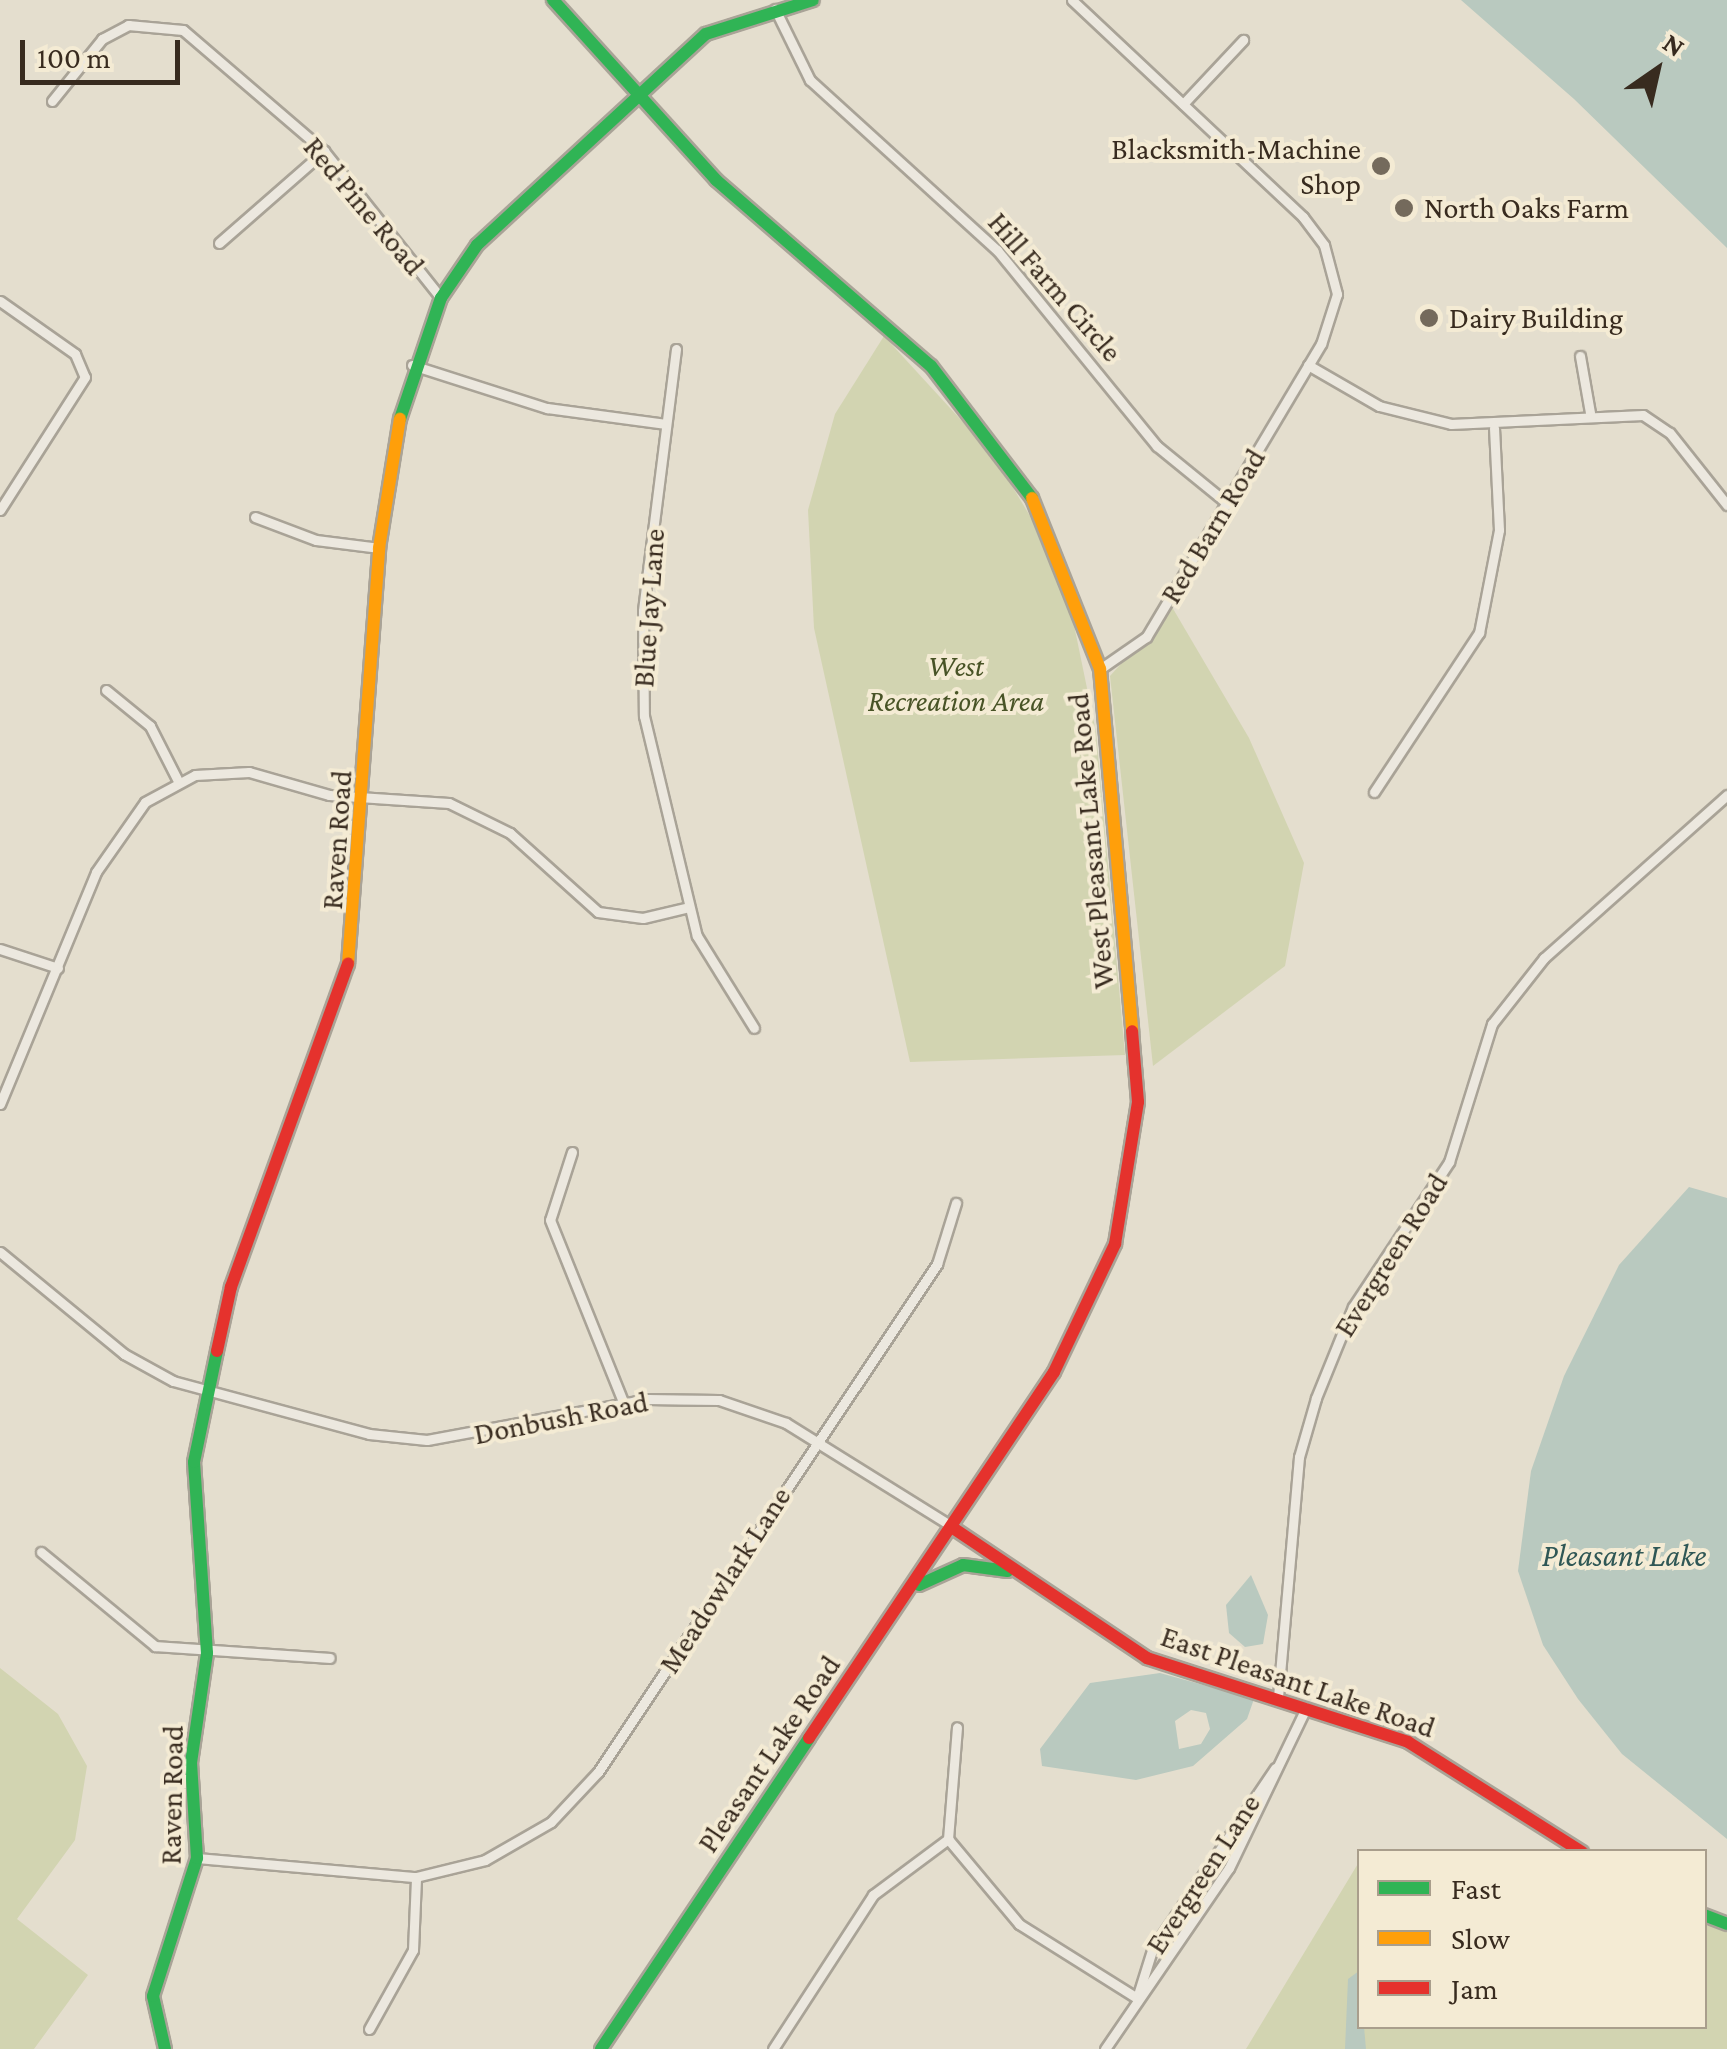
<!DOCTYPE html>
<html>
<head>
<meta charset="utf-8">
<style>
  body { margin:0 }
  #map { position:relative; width:1727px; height:2049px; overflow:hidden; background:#e4dece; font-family:"Crimson Pro",serif }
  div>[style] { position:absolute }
  .green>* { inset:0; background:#d2d4b1 }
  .water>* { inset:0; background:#b9c9bf }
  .roads { filter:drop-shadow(2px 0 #a9a397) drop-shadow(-2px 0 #a9a397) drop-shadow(0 2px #a9a397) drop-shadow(0 -2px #a9a397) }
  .street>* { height:9px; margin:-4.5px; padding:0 4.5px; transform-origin:4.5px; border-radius:4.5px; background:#ece8df }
  .fast>* { height:12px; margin:-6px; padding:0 6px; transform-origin:6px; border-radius:6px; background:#30b455 }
  .slow>* { height:12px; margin:-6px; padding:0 6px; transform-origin:6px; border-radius:6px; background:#ff9f0a }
  .jam>* { height:12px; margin:-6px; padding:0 6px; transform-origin:6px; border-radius:6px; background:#e5322d }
  .dots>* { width:28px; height:28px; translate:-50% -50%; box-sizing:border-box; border:5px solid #f4ebd4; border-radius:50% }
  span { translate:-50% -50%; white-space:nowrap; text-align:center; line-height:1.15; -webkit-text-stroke:8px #f4ebd4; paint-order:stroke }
  .poi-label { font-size:30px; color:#382b1f }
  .right { translate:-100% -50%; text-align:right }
  .left { translate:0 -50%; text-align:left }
  .street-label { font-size:30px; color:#382b1f }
  .park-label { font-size:30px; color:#485326; font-style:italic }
  .water-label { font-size:32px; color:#2f5755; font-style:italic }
  .legend { position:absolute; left:1357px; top:1849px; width:350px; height:180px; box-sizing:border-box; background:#f4ebd4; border:2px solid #a99e8c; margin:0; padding:12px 18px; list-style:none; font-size:30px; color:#382b1f }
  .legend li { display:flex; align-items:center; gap:20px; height:50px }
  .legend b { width:50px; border:2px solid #a99e8c }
  .north { position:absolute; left:1607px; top:20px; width:100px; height:100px; -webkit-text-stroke:8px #f4ebd4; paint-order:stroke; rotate:34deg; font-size:28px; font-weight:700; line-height:40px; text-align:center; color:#382b1f }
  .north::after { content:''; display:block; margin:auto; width:35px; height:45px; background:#382b1f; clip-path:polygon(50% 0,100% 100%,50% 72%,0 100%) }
  .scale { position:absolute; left:20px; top:40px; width:160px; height:45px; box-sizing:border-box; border:5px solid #382b1f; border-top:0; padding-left:12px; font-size:30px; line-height:35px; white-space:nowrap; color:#382b1f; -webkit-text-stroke:8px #f4ebd4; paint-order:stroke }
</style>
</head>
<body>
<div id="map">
  <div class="green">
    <div style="clip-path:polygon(884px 336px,994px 456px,1039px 531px,1074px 625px,1096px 732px,1125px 1055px,910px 1062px,814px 628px,808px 510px,835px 414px)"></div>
    <div style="clip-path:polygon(1172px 607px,1249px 738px,1304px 863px,1285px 966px,1153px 1066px,1110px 676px)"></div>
    <div style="clip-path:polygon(0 1668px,58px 1714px,87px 1766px,75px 1840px,17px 1919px,88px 1975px,34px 2049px,0 2049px)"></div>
    <div style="clip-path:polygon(1359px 1862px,1360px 2026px,1704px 2026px,1705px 1926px,1727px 1924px,1727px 2049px,1246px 2049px)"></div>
  </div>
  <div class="water">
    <div style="clip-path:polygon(1461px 0,1727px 0,1727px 248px,1574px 99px)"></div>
    <div style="clip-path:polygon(1689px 1187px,1727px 1198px,1727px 1839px,1622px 1754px,1578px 1699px,1543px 1645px,1518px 1571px,1531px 1471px,1564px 1376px,1619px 1265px)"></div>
    <div style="clip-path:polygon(1251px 1575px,1268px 1615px,1263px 1644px,1245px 1647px,1229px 1633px,1226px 1605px)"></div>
    <div style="clip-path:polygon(evenodd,1160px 1673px,1254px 1699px,1247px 1719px,1193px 1766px,1136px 1780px,1042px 1766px,1040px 1749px,1090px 1683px,1160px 1673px,1191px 1710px,1206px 1713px,1210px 1729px,1201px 1744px,1179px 1749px,1175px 1721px,1191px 1710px)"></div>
    <div style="clip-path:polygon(1359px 1971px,1366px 2049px,1345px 2049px,1348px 1979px)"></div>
  </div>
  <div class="roads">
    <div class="street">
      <div style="left:1072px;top:0;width:317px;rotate:43.2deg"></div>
      <div style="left:1303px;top:217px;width:35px;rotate:53deg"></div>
      <div style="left:1324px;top:245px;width:51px;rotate:75.1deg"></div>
      <div style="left:1337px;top:294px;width:52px;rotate:107.7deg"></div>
      <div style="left:1321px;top:344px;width:341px;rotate:120.8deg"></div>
      <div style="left:1146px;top:637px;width:56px;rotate:145.2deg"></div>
      <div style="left:775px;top:9px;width:79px;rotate:63.8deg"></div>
      <div style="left:810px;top:80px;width:253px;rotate:42.3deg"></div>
      <div style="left:997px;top:250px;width:253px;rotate:50.8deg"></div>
      <div style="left:1157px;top:446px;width:92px;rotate:39.2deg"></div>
      <div style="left:52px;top:101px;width:80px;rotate:-51.1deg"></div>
      <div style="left:102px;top:39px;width:30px;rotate:-28deg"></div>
      <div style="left:128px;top:25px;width:55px;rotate:5.2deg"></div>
      <div style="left:183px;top:30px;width:186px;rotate:40.6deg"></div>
      <div style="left:324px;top:151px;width:188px;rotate:51.5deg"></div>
      <div style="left:1183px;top:104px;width:88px;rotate:-46.8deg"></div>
      <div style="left:219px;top:243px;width:140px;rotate:-41.2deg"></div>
      <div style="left:0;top:301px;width:92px;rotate:35.2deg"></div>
      <div style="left:75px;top:354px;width:25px;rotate:67deg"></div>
      <div style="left:85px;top:377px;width:158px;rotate:122.6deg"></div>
      <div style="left:676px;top:349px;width:264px;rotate:97.2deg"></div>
      <div style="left:643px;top:611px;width:105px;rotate:89.5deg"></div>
      <div style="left:644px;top:716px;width:226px;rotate:76.5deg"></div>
      <div style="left:697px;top:936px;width:108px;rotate:58.2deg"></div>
      <div style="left:1580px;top:356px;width:58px;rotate:80deg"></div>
      <div style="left:412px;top:365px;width:142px;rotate:17.7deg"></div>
      <div style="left:547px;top:408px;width:120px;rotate:7.7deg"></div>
      <div style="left:1308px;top:365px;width:82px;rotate:30deg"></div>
      <div style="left:1379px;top:406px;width:74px;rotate:14deg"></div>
      <div style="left:1451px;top:424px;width:192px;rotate:-2.7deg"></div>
      <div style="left:1643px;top:415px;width:32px;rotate:34deg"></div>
      <div style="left:1670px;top:433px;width:92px;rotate:51.6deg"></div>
      <div style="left:255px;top:517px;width:65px;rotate:20.7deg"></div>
      <div style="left:316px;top:540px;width:64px;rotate:7.2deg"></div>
      <div style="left:106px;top:690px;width:57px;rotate:39.3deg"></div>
      <div style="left:150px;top:726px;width:62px;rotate:63deg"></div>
      <div style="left:1374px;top:792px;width:191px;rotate:-56.6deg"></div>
      <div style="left:1479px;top:633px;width:105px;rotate:-79deg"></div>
      <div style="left:1499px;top:530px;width:102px;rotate:-92.8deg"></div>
      <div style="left:0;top:949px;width:61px;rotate:18.1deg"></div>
      <div style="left:0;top:1104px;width:251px;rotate:-67.5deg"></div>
      <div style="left:96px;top:872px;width:85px;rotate:-55deg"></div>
      <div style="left:145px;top:802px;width:57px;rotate:-28.4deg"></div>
      <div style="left:195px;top:775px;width:54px;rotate:-3.2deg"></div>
      <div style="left:249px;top:772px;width:83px;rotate:16deg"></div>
      <div style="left:329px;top:795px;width:120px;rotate:3.8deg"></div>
      <div style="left:449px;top:803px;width:68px;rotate:26.2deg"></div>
      <div style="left:510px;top:833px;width:118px;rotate:41.9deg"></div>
      <div style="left:598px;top:912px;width:45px;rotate:7.6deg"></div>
      <div style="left:643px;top:918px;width:47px;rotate:-13.4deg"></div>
      <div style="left:572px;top:1152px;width:71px;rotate:107.9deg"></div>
      <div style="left:550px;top:1220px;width:198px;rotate:68.1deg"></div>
      <div style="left:0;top:1252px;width:161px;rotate:39.4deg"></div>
      <div style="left:124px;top:1354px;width:56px;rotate:28.9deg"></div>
      <div style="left:173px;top:1381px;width:203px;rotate:15.1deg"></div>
      <div style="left:369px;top:1434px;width:58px;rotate:5.9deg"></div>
      <div style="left:427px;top:1440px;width:225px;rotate:-10.5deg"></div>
      <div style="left:648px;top:1399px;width:71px;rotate:0.8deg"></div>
      <div style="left:719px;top:1400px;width:71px;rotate:18.9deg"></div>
      <div style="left:786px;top:1423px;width:197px;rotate:31.9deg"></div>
      <div style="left:41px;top:1552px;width:148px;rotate:39.5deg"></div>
      <div style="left:155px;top:1646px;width:175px;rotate:3.9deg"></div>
      <div style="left:1278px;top:1697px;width:241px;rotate:-85deg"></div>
      <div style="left:1299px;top:1457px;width:61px;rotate:-73.9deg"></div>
      <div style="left:1316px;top:1398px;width:98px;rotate:-67.9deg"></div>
      <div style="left:1353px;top:1307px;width:174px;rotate:-56.5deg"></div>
      <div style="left:1449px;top:1162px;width:145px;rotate:-72.7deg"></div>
      <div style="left:1492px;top:1024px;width:84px;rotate:-51.8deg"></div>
      <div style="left:1544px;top:958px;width:245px;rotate:-41.7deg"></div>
      <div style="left:948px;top:1839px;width:111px;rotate:50.1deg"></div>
      <div style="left:1019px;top:1924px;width:139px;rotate:32.1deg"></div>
      <div style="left:948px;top:1839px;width:112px;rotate:-85.4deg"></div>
      <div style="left:197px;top:1858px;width:220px;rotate:5deg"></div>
      <div style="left:416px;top:1877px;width:71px;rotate:-13.8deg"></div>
      <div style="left:485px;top:1860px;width:76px;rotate:-29.9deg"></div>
      <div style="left:551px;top:1822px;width:69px;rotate:-46.8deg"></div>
      <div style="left:598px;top:1772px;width:611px;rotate:-56.28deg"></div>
      <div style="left:937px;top:1264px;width:64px;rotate:-72.7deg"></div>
      <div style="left:1137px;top:1998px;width:50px;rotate:-72.6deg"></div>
      <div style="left:1152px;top:1950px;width:220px;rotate:-55.9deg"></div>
      <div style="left:369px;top:2029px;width:90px;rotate:-60.9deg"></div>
      <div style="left:413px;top:1950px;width:73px;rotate:-87.6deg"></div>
      <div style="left:773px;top:2049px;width:184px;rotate:-57deg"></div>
      <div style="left:873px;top:1895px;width:94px;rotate:-36.7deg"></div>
      <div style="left:1105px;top:2049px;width:219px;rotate:-55.6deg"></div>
      <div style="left:1229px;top:1868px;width:178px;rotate:-64.3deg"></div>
    </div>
    <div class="fast">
      <div style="left:553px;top:0;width:243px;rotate:47.8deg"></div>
      <div style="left:716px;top:180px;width:284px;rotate:40.9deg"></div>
      <div style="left:931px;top:366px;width:166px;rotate:52.6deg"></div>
      <div style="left:400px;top:419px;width:128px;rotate:-71.3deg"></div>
      <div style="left:441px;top:298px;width:64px;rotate:-55.8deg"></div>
      <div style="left:477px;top:245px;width:311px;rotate:-42.7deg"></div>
      <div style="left:706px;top:34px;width:112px;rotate:-17.6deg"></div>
      <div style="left:919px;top:1585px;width:48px;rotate:-24.4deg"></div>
      <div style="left:963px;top:1565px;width:45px;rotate:7.6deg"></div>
      <div style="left:1704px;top:1915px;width:25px;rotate:21deg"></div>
      <div style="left:165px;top:2049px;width:54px;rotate:-102.8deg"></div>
      <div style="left:153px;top:1996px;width:145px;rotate:-72.3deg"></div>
      <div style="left:197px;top:1858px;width:95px;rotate:-93.6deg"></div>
      <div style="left:191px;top:1763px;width:111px;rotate:-81.7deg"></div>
      <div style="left:207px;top:1653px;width:191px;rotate:-93.9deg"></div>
      <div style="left:194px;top:1462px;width:113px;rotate:-78.3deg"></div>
      <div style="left:601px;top:2049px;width:374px;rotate:-56.2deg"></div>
    </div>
    <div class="slow">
      <div style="left:1032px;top:498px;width:184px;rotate:68.3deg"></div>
      <div style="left:1100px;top:669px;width:363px;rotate:84.9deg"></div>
      <div style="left:348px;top:964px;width:417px;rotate:-85.7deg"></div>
      <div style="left:379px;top:548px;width:131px;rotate:-80.8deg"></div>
    </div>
    <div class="jam">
      <div style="left:217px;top:1351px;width:66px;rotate:-77.7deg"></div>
      <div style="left:231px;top:1287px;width:344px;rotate:-70.1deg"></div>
      <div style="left:953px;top:1528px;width:234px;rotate:33.8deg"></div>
      <div style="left:1147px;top:1658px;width:274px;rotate:17.8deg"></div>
      <div style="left:1408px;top:1742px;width:206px;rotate:32.3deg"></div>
      <div style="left:809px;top:1738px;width:440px;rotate:-56.2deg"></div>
      <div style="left:1054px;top:1372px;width:142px;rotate:-64.5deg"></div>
      <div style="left:1115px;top:1244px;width:144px;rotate:-80.8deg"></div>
      <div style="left:1138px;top:1102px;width:71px;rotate:-94.8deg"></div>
    </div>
  </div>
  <div class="dots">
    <div style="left:1381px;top:166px;background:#746a5c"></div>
    <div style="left:1404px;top:208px;background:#746a5c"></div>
    <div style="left:1429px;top:318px;background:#746a5c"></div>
  </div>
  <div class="poi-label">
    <span class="right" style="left:1361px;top:166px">Blacksmith-Machine<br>Shop</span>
    <span class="left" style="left:1424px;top:208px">North Oaks Farm</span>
    <span class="left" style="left:1449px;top:318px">Dairy Building</span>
  </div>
  <div class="street-label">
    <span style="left:364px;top:206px;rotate:50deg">Red Pine Road</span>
    <span style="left:1055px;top:287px;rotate:49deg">Hill Farm Circle</span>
    <span style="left:1213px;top:526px;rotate:-59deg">Red Barn Road</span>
    <span style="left:649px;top:608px;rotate:-86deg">Blue Jay Lane</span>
    <span style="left:337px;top:840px;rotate:-86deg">Raven Road</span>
    <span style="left:1091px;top:841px;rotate:-95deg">West Pleasant Lake Road</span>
    <span style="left:1391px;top:1255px;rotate:-58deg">Evergreen Road</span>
    <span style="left:561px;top:1418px;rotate:-11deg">Donbush Road</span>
    <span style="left:725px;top:1580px;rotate:-57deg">Meadowlark Lane</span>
    <span style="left:1298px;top:1682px;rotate:19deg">East Pleasant Lake Road</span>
    <span style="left:769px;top:1754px;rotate:-56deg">Pleasant Lake Road</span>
    <span style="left:172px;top:1795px;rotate:-89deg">Raven Road</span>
    <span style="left:1203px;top:1874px;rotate:-57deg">Evergreen Lane</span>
  </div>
  <div class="park-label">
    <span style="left:956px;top:683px">West<br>Recreation Area</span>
  </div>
  <div class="water-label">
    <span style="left:1624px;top:1555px">Pleasant Lake</span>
  </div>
  <ul class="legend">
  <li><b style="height:12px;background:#30b455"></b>Fast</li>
  <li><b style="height:12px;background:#ff9f0a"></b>Slow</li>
  <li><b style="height:12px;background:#e5322d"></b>Jam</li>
  </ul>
  <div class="north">N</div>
  <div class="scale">100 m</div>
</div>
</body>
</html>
